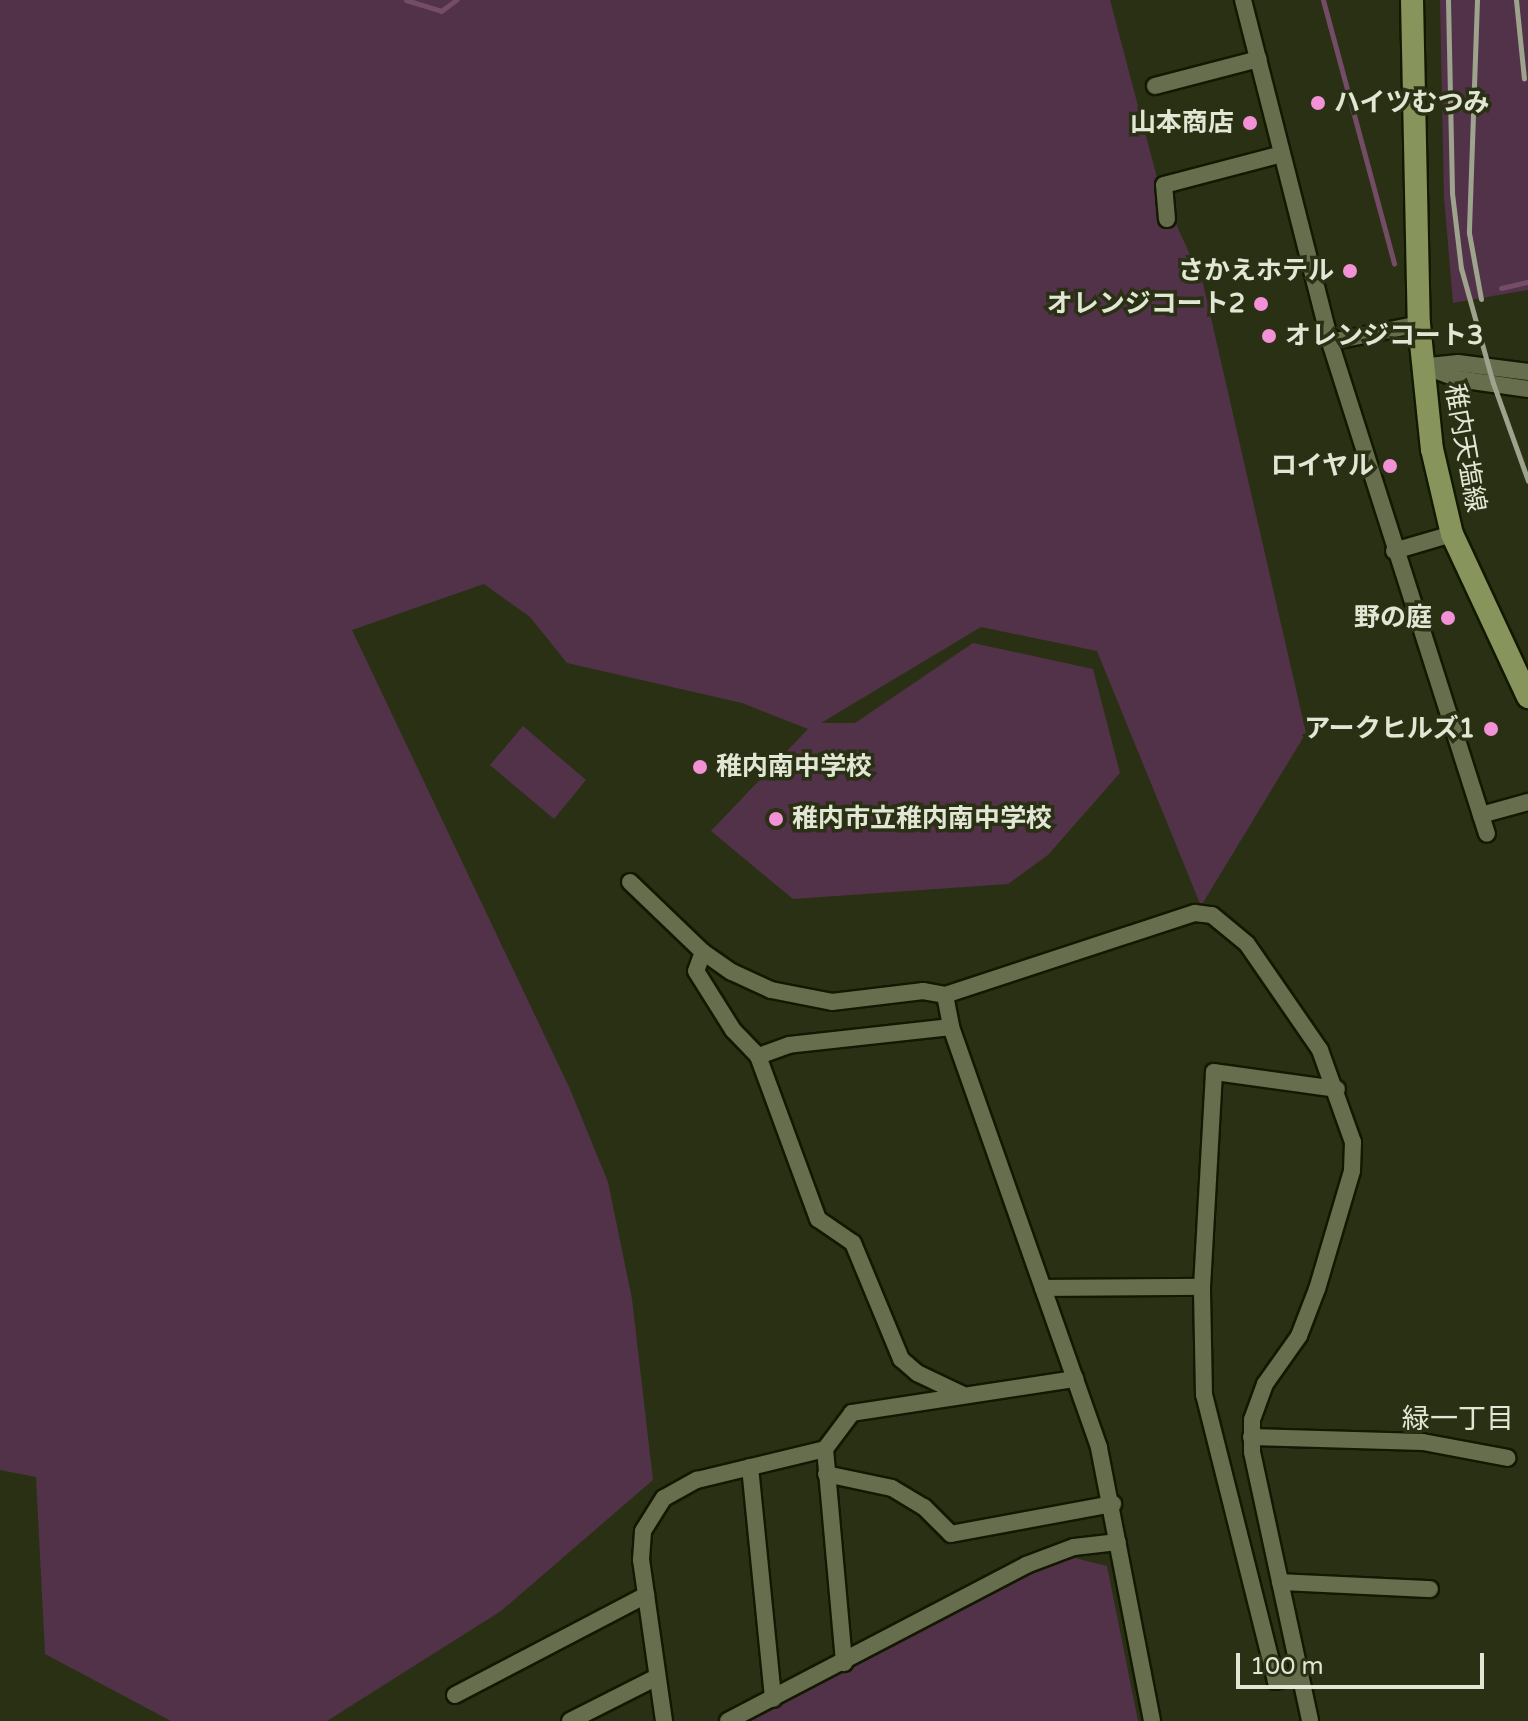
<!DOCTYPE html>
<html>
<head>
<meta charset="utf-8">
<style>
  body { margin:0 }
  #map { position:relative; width:1528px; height:1721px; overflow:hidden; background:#2a3013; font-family:"Varela Round","Noto Sans JP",sans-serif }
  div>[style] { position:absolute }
  .green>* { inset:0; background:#513248 }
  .stream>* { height:5px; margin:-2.5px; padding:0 2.5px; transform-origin:2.5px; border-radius:2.5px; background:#744c67 }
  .roads { filter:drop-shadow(2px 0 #131800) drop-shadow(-2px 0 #131800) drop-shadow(0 2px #131800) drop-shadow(0 -2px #131800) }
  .minor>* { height:16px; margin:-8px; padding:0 8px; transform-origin:8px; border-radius:8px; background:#666e4e }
  .major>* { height:22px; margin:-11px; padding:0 11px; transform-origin:11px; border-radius:11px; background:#87945c }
  .rail>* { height:5px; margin:-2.5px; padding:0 2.5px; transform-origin:2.5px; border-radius:2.5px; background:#9ea38d }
  .dots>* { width:22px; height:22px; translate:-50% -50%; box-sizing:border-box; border:4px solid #2a3013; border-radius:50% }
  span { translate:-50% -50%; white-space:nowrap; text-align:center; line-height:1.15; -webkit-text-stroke:7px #2a3013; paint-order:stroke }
  .poi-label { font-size:26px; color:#e2e7d5; font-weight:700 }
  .left { translate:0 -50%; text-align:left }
  .right { translate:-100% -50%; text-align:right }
  .street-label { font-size:26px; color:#e2e7d5 }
  .neighbourhood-label { font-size:28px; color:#e2e7d5 }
  .scale { position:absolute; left:1236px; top:1653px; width:248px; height:36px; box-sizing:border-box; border:4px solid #e2e7d5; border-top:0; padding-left:10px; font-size:24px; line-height:28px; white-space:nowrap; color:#e2e7d5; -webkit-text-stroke:6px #2a3013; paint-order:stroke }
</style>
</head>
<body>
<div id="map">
  <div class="green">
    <div style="clip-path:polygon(0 0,1110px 0,1160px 189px,1203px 283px,1306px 733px,1201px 906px,1097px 651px,981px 627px,821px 723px,855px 723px,973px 643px,1093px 669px,1120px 773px,1048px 855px,1008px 884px,793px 899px,711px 831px,808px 729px,742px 703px,567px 663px,530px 617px,484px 584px,352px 630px,570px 1089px,608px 1182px,632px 1299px,653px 1480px,501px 1611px,327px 1721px,171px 1721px,45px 1654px,36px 1477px,0 1470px)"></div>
    <div style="clip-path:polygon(1440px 0,1528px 0,1528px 290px,1453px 303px,1444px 197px)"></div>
    <div style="clip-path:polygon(523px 726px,586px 780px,554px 819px,490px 765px)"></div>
    <div style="clip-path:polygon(1059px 1554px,1107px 1566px,1138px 1721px,750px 1721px)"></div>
  </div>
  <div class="stream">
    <div style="left:406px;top:0;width:37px;rotate:17deg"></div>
    <div style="left:441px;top:11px;width:19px;rotate:-36deg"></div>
    <div style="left:1323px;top:0;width:273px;rotate:74.9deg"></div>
    <div style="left:1501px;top:288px;width:28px;rotate:-13deg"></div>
  </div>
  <div class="roads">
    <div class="minor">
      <div style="left:1243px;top:0;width:353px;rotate:75.7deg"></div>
      <div style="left:1330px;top:342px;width:516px;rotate:72.3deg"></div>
      <div style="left:1155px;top:86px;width:107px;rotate:-14.6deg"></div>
      <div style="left:1167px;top:219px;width:34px;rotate:-95deg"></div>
      <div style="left:1164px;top:185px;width:122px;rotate:-14.7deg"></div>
      <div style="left:1330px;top:342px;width:91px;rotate:-11.4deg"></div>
      <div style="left:1424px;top:366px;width:36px;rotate:21deg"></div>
      <div style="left:1458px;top:379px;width:71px;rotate:8.1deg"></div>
      <div style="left:1429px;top:366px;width:29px;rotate:-6deg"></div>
      <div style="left:1458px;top:363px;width:71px;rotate:7.3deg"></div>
      <div style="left:1394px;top:551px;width:60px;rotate:-16.3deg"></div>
      <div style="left:1481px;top:815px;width:49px;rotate:-15.5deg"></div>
      <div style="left:630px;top:882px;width:101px;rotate:43.8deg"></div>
      <div style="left:703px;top:952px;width:35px;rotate:35deg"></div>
      <div style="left:732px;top:972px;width:43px;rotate:24.8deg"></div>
      <div style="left:771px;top:990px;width:62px;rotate:11.1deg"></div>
      <div style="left:832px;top:1002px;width:92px;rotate:-6.9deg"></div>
      <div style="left:923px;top:991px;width:22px;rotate:10deg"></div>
      <div style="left:945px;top:995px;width:263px;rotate:-18.2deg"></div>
      <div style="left:1195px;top:913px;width:17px;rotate:7deg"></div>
      <div style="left:1212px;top:915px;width:45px;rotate:39.6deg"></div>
      <div style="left:1247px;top:944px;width:129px;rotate:55.4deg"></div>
      <div style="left:1320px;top:1050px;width:98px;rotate:70.3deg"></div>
      <div style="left:1353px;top:1142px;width:29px;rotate:92deg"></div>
      <div style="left:1352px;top:1171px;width:123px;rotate:106.5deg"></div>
      <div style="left:1317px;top:1289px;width:50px;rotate:111deg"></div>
      <div style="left:1299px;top:1336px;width:59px;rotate:125.3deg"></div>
      <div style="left:1265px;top:1384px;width:38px;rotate:110deg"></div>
      <div style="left:1252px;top:1420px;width:32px;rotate:90deg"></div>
      <div style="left:1252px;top:1452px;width:275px;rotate:77.8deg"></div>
      <div style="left:703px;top:952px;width:20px;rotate:110deg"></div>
      <div style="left:696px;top:971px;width:70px;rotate:57.9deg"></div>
      <div style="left:733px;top:1030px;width:36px;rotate:46deg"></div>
      <div style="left:945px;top:995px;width:33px;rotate:79deg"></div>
      <div style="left:951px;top:1027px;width:446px;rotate:70.6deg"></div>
      <div style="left:1099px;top:1448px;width:278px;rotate:79deg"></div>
      <div style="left:951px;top:1027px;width:163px;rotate:173.7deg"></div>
      <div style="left:789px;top:1045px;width:33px;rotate:160deg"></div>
      <div style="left:758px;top:1056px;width:174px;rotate:69.8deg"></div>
      <div style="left:818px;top:1219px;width:42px;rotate:34.4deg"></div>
      <div style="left:853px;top:1243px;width:126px;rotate:67.5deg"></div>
      <div style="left:901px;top:1359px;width:21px;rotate:41deg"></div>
      <div style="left:917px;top:1373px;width:49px;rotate:25.5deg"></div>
      <div style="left:1043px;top:1288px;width:159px;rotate:-0.4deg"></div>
      <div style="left:1251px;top:1437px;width:172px;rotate:1.7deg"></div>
      <div style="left:1423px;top:1442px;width:86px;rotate:10.7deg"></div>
      <div style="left:825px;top:1449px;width:215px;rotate:84.9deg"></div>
      <div style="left:750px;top:1467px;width:233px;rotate:84.3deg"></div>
      <div style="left:826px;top:1474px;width:67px;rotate:12deg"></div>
      <div style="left:892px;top:1488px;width:37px;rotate:31deg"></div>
      <div style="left:924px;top:1507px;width:38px;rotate:45deg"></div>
      <div style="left:951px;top:1534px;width:165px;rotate:-10.5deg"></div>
      <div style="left:1280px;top:1582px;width:150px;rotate:2.7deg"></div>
      <div style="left:1300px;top:1675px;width:25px;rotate:166deg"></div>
      <div style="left:1276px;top:1681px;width:295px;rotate:-104.1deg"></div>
      <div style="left:1204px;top:1395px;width:108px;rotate:-91.1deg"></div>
      <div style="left:1202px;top:1287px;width:215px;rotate:-86.8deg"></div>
      <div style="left:1214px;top:1072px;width:124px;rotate:7.9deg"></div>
      <div style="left:455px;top:1695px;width:216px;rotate:-27.6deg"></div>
      <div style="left:570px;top:1721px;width:97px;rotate:-26.8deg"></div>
      <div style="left:664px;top:1721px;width:163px;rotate:-98.1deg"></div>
      <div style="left:641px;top:1560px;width:29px;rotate:-86deg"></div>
      <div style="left:643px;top:1531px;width:39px;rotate:-58deg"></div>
      <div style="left:664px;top:1498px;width:38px;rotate:-29deg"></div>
      <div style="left:697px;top:1480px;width:132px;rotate:-13.6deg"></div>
      <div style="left:825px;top:1449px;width:45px;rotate:-53.1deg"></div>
      <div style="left:852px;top:1413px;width:226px;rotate:-8.7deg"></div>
      <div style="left:728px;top:1721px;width:336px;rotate:-27.6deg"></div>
      <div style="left:1026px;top:1565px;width:51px;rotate:-20.6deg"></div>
      <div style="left:1074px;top:1547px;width:44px;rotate:-6.5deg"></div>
    </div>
    <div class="major">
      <div style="left:1412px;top:0;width:324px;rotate:88.8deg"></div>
      <div style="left:1419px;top:324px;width:126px;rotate:84.1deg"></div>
      <div style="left:1432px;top:449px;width:87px;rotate:76.8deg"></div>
      <div style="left:1452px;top:534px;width:180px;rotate:65deg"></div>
    </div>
  </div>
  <div class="rail">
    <div style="left:1448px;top:0;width:193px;rotate:88.8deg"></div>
    <div style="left:1452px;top:193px;width:76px;rotate:83.2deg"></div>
    <div style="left:1461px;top:268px;width:119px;rotate:74.5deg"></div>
    <div style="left:1493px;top:383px;width:104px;rotate:70.3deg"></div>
    <div style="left:1477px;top:0;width:233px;rotate:92deg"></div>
    <div style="left:1469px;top:233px;width:67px;rotate:79.7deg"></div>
    <div style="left:1516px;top:0;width:79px;rotate:84.2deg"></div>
  </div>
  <div class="dots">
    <div style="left:1318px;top:103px;background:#f391d6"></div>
    <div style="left:1250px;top:123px;background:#f391d6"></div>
    <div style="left:1350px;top:271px;background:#f391d6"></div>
    <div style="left:1261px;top:304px;background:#f391d6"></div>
    <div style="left:1269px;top:336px;background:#f391d6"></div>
    <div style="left:1390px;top:466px;background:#f391d6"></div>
    <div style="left:1448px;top:618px;background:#f391d6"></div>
    <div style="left:1491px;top:729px;background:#f391d6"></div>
    <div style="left:700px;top:767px;background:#f391d6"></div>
    <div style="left:776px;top:819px;background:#f391d6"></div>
  </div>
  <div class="poi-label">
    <span class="left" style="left:1334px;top:103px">ハイツむつみ</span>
    <span class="right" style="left:1234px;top:123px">山本商店</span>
    <span class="right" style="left:1334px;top:271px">さかえホテル</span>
    <span class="right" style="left:1245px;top:304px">オレンジコート2</span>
    <span class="left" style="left:1285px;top:336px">オレンジコート3</span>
    <span class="right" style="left:1374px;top:466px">ロイヤル</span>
    <span class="right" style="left:1432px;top:618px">野の庭</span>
    <span class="right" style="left:1475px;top:729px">アークヒルズ1</span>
    <span class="left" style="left:716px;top:767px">稚内南中学校</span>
    <span class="left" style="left:792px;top:819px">稚内市立稚内南中学校</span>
  </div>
  <div class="street-label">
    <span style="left:1465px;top:448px;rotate:80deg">稚内天塩線</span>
  </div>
  <div class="neighbourhood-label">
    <span style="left:1458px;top:1419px">緑一丁目</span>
  </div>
  <div class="scale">100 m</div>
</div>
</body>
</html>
